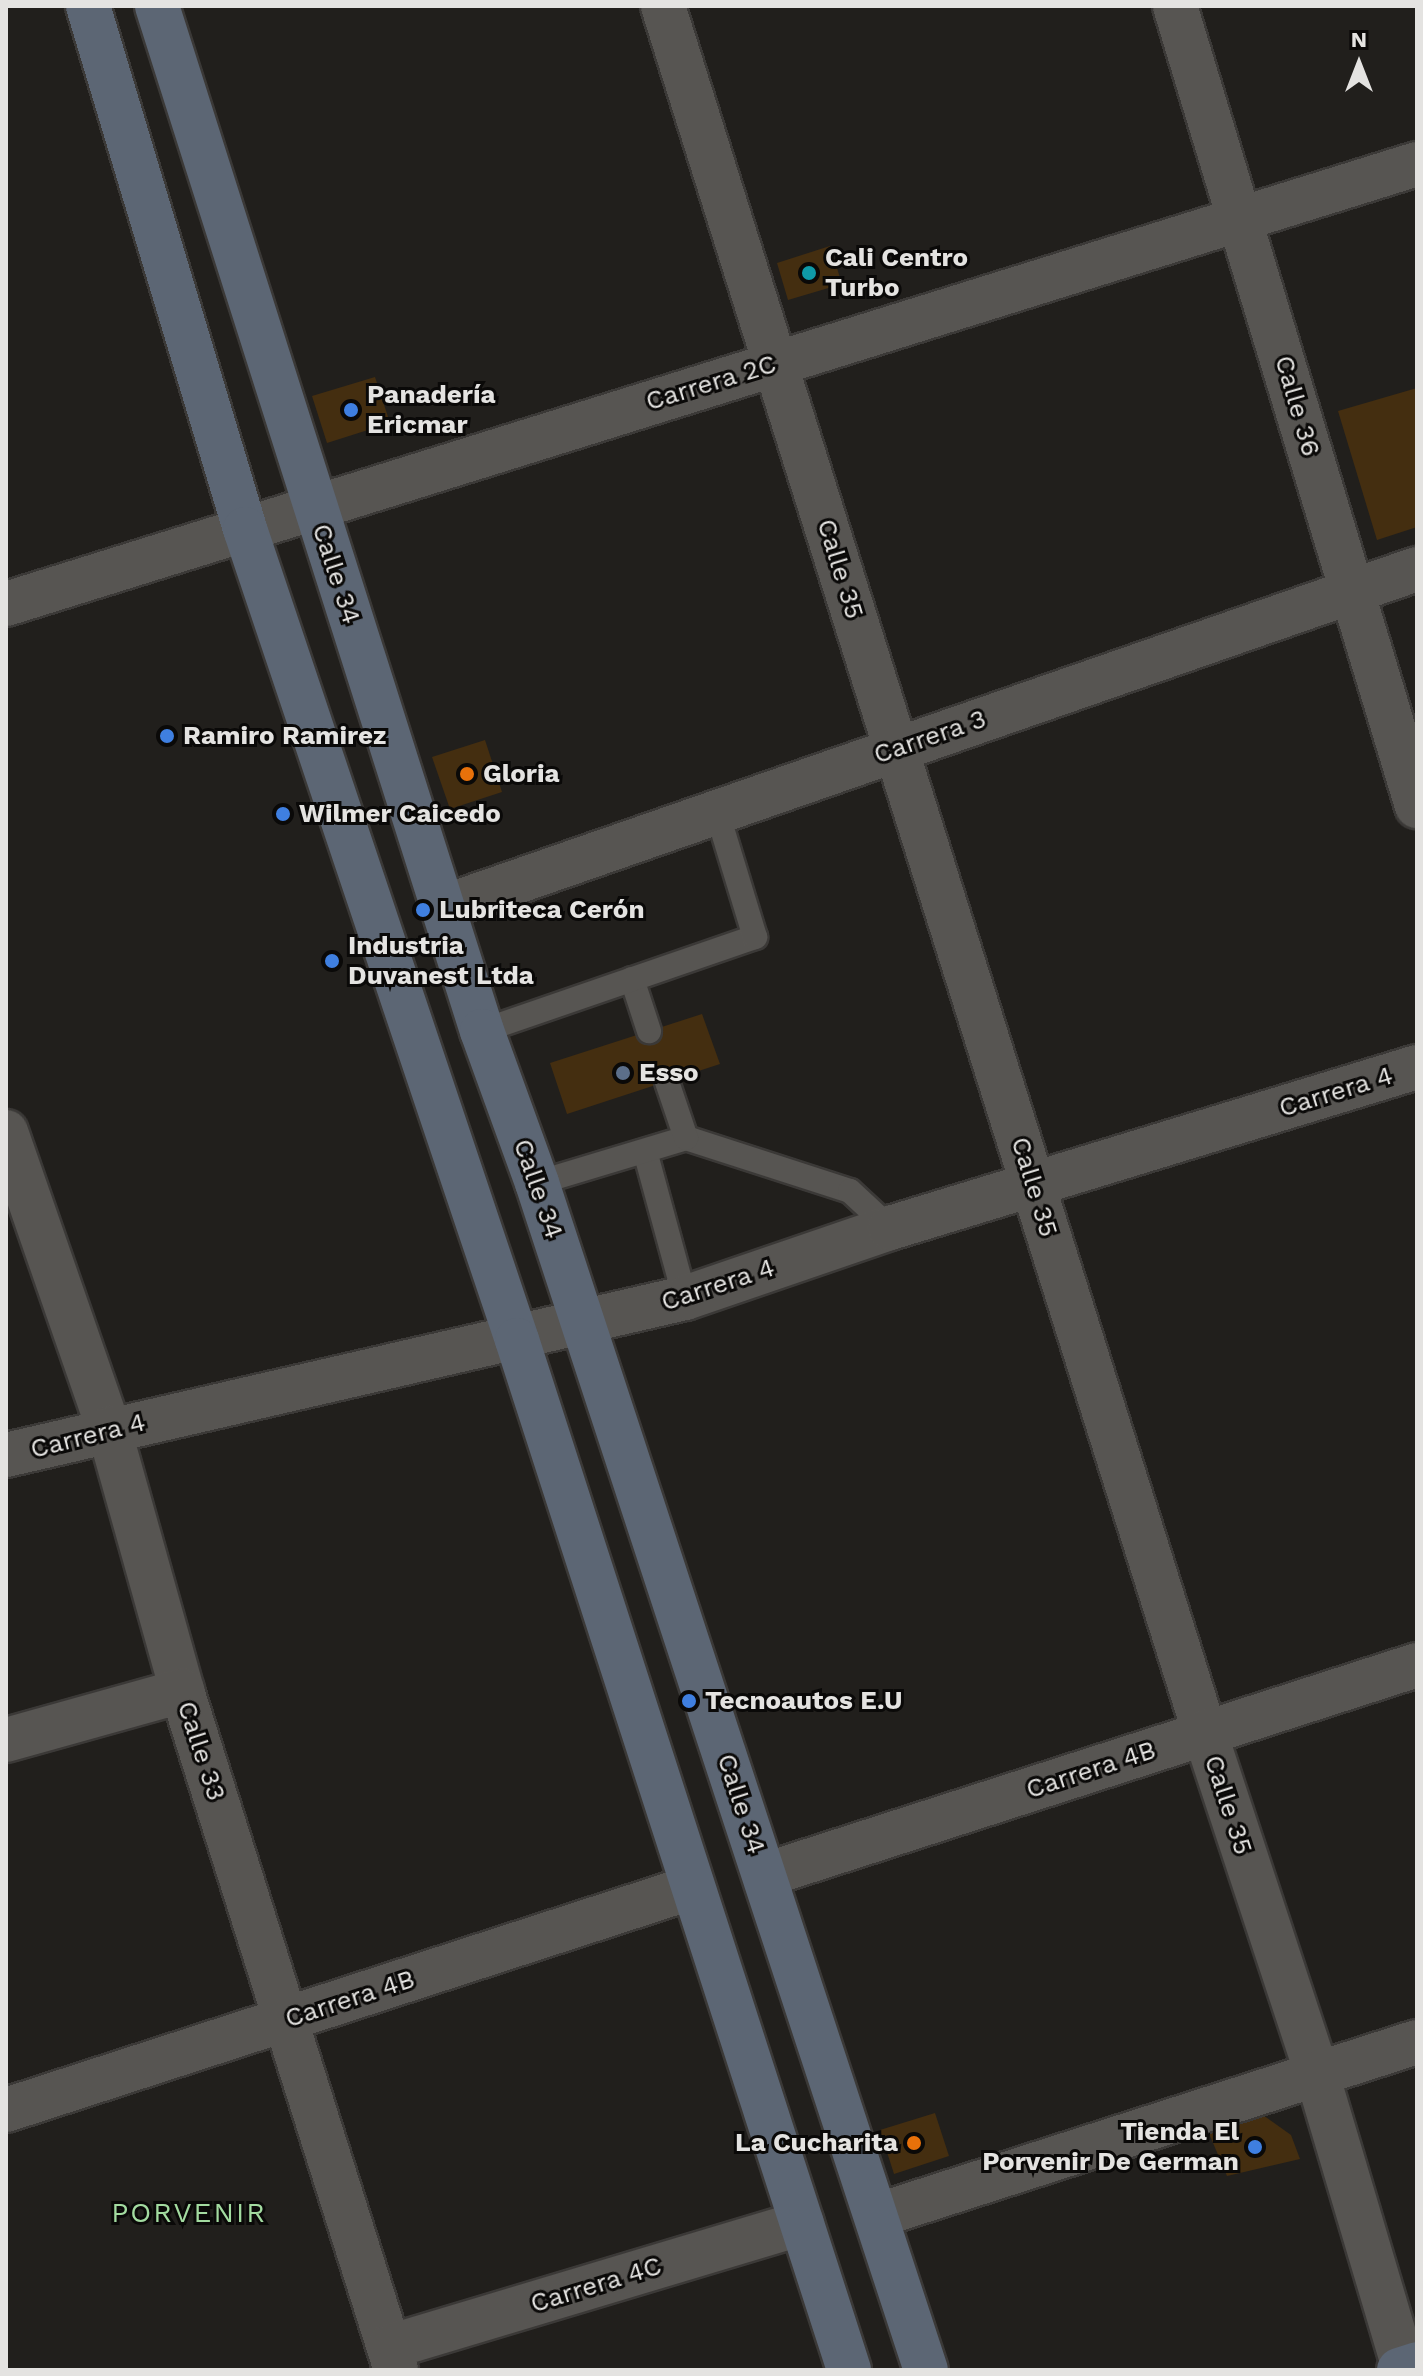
<!DOCTYPE html>
<html>
<head>
<meta charset="utf-8">
<style>
  body { margin:0 }
  #map { position:relative; width:1423px; height:2376px; overflow:hidden; background:#211f1c; font-family:"Work Sans",sans-serif }
  div>[style] { position:absolute }
  .building>* { inset:0; background:#442e10 }
  .roads { filter:drop-shadow(2px 0 #3b3937) drop-shadow(-2px 0 #3b3937) drop-shadow(0 2px #3b3937) drop-shadow(0 -2px #3b3937) }
  .service>* { height:24px; margin:-12px; padding:0 12px; transform-origin:12px; border-radius:12px; background:#575552 }
  .minor>* { height:44px; margin:-22px; padding:0 22px; transform-origin:22px; border-radius:22px; background:#575552 }
  .secondary>* { height:44px; margin:-22px; padding:0 22px; transform-origin:22px; border-radius:22px; background:#5c6674 }
  .dots>* { width:22px; height:22px; translate:-50% -50%; box-sizing:border-box; border:4px solid #0a0908; border-radius:50% }
  span { translate:-50% -50%; white-space:nowrap; text-align:center; line-height:1.15; -webkit-text-stroke:6px #0a0908; paint-order:stroke }
  .poi-label { font-size:26px; color:#e4e3e1; font-weight:700 }
  .left { translate:0 -50%; text-align:left }
  .right { translate:-100% -50%; text-align:right }
  .street-label { font-size:26px; color:#e4e3e1 }
  .neighbourhood-label { font-size:28px; color:#a3dba0; letter-spacing:2px }
  .frame { position:absolute; inset:0; border:8px solid #e4e3e1; pointer-events:none }
  .north { position:absolute; left:1319px; top:24px; width:80px; height:80px; -webkit-text-stroke:6px #0a0908; paint-order:stroke; rotate:0deg; font-size:22px; font-weight:700; line-height:32px; text-align:center; color:#e4e3e1 }
  .north::after { content:''; display:block; margin:auto; width:28px; height:36px; background:#e4e3e1; clip-path:polygon(50% 0,100% 100%,50% 72%,0 100%) }
</style>
</head>
<body>
<div id="map">
  <div class="building">
    <div style="clip-path:polygon(830px 246px,842px 284px,788px 300px,777px 263px)"></div>
    <div style="clip-path:polygon(375px 377px,390px 423px,327px 443px,312px 396px)"></div>
    <div style="clip-path:polygon(1417px 388px,1417px 527px,1377px 540px,1338px 411px)"></div>
    <div style="clip-path:polygon(485px 740px,502px 792px,450px 809px,432px 757px)"></div>
    <div style="clip-path:polygon(702px 1014px,720px 1064px,567px 1114px,550px 1063px)"></div>
    <div style="clip-path:polygon(1253px 2108px,1291px 2135px,1300px 2159px,1227px 2176px,1205px 2124px)"></div>
    <div style="clip-path:polygon(935px 2113px,949px 2156px,894px 2174px,880px 2130px)"></div>
  </div>
  <div class="roads">
    <div class="service">
      <div style="left:632px;top:979px;width:55px;rotate:71.9deg"></div>
      <div style="left:482px;top:1031px;width:289px;rotate:-19deg"></div>
      <div style="left:755px;top:937px;width:131px;rotate:-106.9deg"></div>
      <div style="left:686px;top:1138px;width:172px;rotate:17.9deg"></div>
      <div style="left:850px;top:1191px;width:54px;rotate:42.8deg"></div>
      <div style="left:645px;top:1151px;width:152px;rotate:74.8deg"></div>
      <div style="left:537px;top:1183px;width:156px;rotate:-16.8deg"></div>
      <div style="left:686px;top:1138px;width:59px;rotate:-108.7deg"></div>
    </div>
    <div class="minor">
      <div style="left:663px;top:6px;width:1810px;rotate:72.58deg"></div>
      <div style="left:1205px;top:1733px;width:359px;rotate:71.8deg"></div>
      <div style="left:1317px;top:2074px;width:307px;rotate:73.5deg"></div>
      <div style="left:1175px;top:6px;width:836px;rotate:73.17deg"></div>
      <div style="left:6px;top:604px;width:1478px;rotate:-17.32deg"></div>
      <div style="left:444px;top:907px;width:1030px;rotate:-19.16deg"></div>
      <div style="left:6px;top:1132px;width:314px;rotate:70.9deg"></div>
      <div style="left:109px;top:1429px;width:272px;rotate:74.4deg"></div>
      <div style="left:182px;top:1691px;width:712px;rotate:72.51deg"></div>
      <div style="left:6px;top:1455px;width:697px;rotate:-13.02deg"></div>
      <div style="left:685px;top:1298px;width:217px;rotate:-18.9deg"></div>
      <div style="left:890px;top:1228px;width:551px;rotate:-16.99deg"></div>
      <div style="left:6px;top:1740px;width:183px;rotate:-15.6deg"></div>
      <div style="left:765px;top:1875px;width:685px;rotate:-17.85deg"></div>
      <div style="left:6px;top:2110px;width:722px;rotate:-17.98deg"></div>
      <div style="left:879px;top:2215px;width:565px;rotate:-17.83deg"></div>
      <div style="left:389px;top:2347px;width:431px;rotate:-16.7deg"></div>
    </div>
    <div class="secondary">
      <div style="left:88px;top:6px;width:546px;rotate:73.29deg"></div>
      <div style="left:245px;top:529px;width:855px;rotate:71.46deg"></div>
      <div style="left:517px;top:1340px;width:1082px;rotate:72.13deg"></div>
      <div style="left:157px;top:6px;width:1075px;rotate:72.41deg"></div>
      <div style="left:482px;top:1031px;width:162px;rotate:70.1deg"></div>
      <div style="left:537px;top:1183px;width:1249px;rotate:71.86deg"></div>
      <div style="left:1399px;top:2370px;width:19px;rotate:-18deg"></div>
    </div>
  </div>
  <div class="dots">
    <div style="left:809px;top:273px;background:#0f9aa8"></div>
    <div style="left:351px;top:410px;background:#3f7fe0"></div>
    <div style="left:167px;top:736px;background:#3f7fe0"></div>
    <div style="left:467px;top:774px;background:#e8710a"></div>
    <div style="left:283px;top:814px;background:#3f7fe0"></div>
    <div style="left:423px;top:910px;background:#3f7fe0"></div>
    <div style="left:332px;top:961px;background:#3f7fe0"></div>
    <div style="left:623px;top:1073px;background:#5c6f8a"></div>
    <div style="left:689px;top:1701px;background:#3f7fe0"></div>
    <div style="left:914px;top:2143px;background:#e8710a"></div>
    <div style="left:1255px;top:2147px;background:#3f7fe0"></div>
  </div>
  <div class="poi-label">
    <span class="left" style="left:825px;top:273px">Cali Centro<br>Turbo</span>
    <span class="left" style="left:367px;top:410px">Panadería<br>Ericmar</span>
    <span class="left" style="left:183px;top:736px">Ramiro Ramirez</span>
    <span class="left" style="left:483px;top:774px">Gloria</span>
    <span class="left" style="left:299px;top:814px">Wilmer Caicedo</span>
    <span class="left" style="left:439px;top:910px">Lubriteca Cerón</span>
    <span class="left" style="left:348px;top:961px">Industria<br>Duvanest Ltda</span>
    <span class="left" style="left:639px;top:1073px">Esso</span>
    <span class="left" style="left:705px;top:1701px">Tecnoautos E.U</span>
    <span class="right" style="left:1239px;top:2147px">Tienda El<br>Porvenir De German</span>
    <span class="right" style="left:898px;top:2143px">La Cucharita</span>
  </div>
  <div class="street-label">
    <span style="left:711px;top:383px;rotate:-17deg">Carrera 2C</span>
    <span style="left:1297px;top:406px;rotate:74deg">Calle 36</span>
    <span style="left:840px;top:569px;rotate:73deg">Calle 35</span>
    <span style="left:336px;top:574px;rotate:72deg">Calle 34</span>
    <span style="left:930px;top:737px;rotate:-19deg">Carrera 3</span>
    <span style="left:1336px;top:1092px;rotate:-17deg">Carrera 4</span>
    <span style="left:1034px;top:1187px;rotate:73deg">Calle 35</span>
    <span style="left:538px;top:1189px;rotate:71deg">Calle 34</span>
    <span style="left:718px;top:1285px;rotate:-18deg">Carrera 4</span>
    <span style="left:88px;top:1436px;rotate:-14deg">Carrera 4</span>
    <span style="left:201px;top:1751px;rotate:72deg">Calle 33</span>
    <span style="left:1091px;top:1770px;rotate:-18deg">Carrera 4B</span>
    <span style="left:741px;top:1804px;rotate:72deg">Calle 34</span>
    <span style="left:1228px;top:1805px;rotate:72deg">Calle 35</span>
    <span style="left:350px;top:1999px;rotate:-18deg">Carrera 4B</span>
    <span style="left:596px;top:2285px;rotate:-17deg">Carrera 4C</span>
  </div>
  <div class="neighbourhood-label">
    <span style="left:189px;top:2213px">PORVENIR</span>
  </div>
  <div class="frame"></div>
  <div class="north">N</div>
</div>
</body>
</html>
